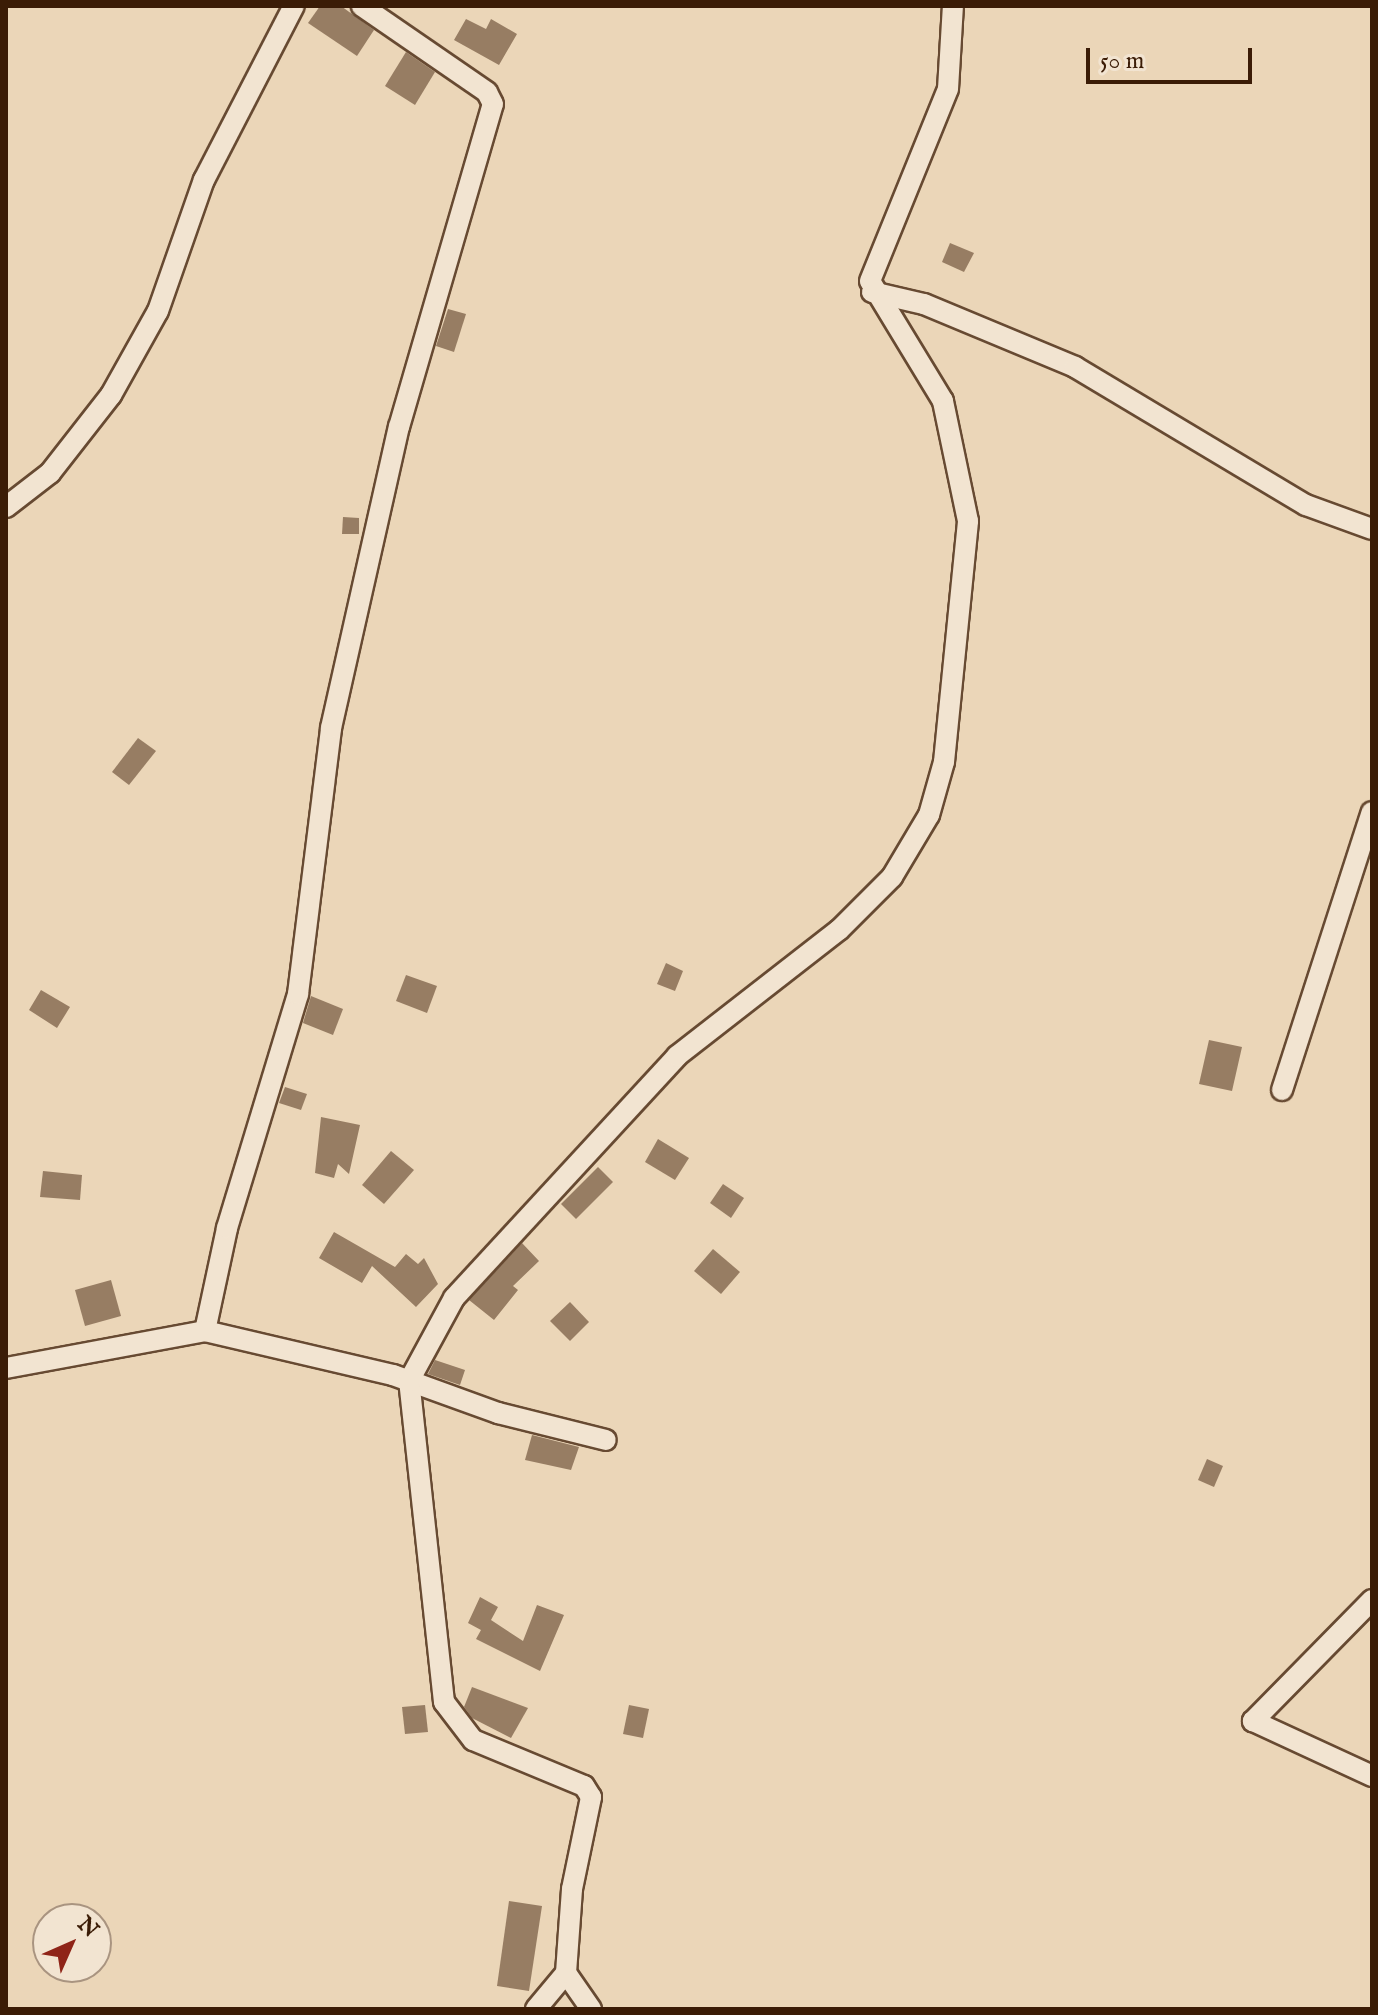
<!DOCTYPE html>
<html>
<head>
<meta charset="utf-8">
<style>
  body { margin:0 }
  #map { position:relative; width:1378px; height:2015px; overflow:hidden; background:#ebd6b8; font-family:"IM FELL English",serif }
  div>[style] { position:absolute }
  .building>* { inset:0; background:#977d63 }
  .roads { filter:drop-shadow(2px 0 #674a32) drop-shadow(-2px 0 #674a32) drop-shadow(0 2px #674a32) drop-shadow(0 -2px #674a32) }
  .street>* { height:20px; margin:-10px; padding:0 10px; transform-origin:10px; border-radius:10px; background:#f2e4d1 }
  span { translate:-50% -50%; white-space:nowrap; text-align:center; line-height:1.15; -webkit-text-stroke:8px #f2e4d1; paint-order:stroke }
  .frame { position:absolute; inset:0; border:8px solid #3b1c06; pointer-events:none }
  .north { position:absolute; left:32px; top:1903px; width:80px; height:80px; box-sizing:border-box; background:#f2e4d1; border:2px solid #a99480; border-radius:50%; rotate:45deg; font-size:22px; font-weight:700; line-height:32px; text-align:center; color:#3b1c06 }
  .north::after { content:''; display:block; margin:auto; width:28px; height:36px; background:#8f2418; clip-path:polygon(50% 0,100% 100%,50% 72%,0 100%) }
  .scale { position:absolute; left:1086px; top:48px; width:166px; height:36px; box-sizing:border-box; border:4px solid #3b1c06; border-top:0; padding-left:10px; font-size:24px; line-height:28px; white-space:nowrap; color:#3b1c06; -webkit-text-stroke:6px #f2e4d1; paint-order:stroke }
</style>
</head>
<body>
<div id="map">
  <div class="building">
    <div style="clip-path:polygon(320px 6px,341px 6px,374px 30px,357px 56px,308px 23px)"></div>
    <div style="clip-path:polygon(466px 19px,486px 29px,491px 19px,517px 34px,499px 65px,454px 40px)"></div>
    <div style="clip-path:polygon(406px 52px,435px 72px,415px 105px,385px 86px)"></div>
    <div style="clip-path:polygon(950px 243px,974px 253px,964px 272px,942px 262px)"></div>
    <div style="clip-path:polygon(448px 309px,466px 314px,454px 352px,436px 346px)"></div>
    <div style="clip-path:polygon(343px 517px,359px 518px,359px 534px,342px 534px)"></div>
    <div style="clip-path:polygon(138px 738px,156px 751px,129px 785px,112px 772px)"></div>
    <div style="clip-path:polygon(666px 963px,683px 971px,675px 991px,657px 984px)"></div>
    <div style="clip-path:polygon(406px 975px,437px 986px,427px 1013px,396px 1001px)"></div>
    <div style="clip-path:polygon(41px 990px,70px 1007px,57px 1028px,29px 1010px)"></div>
    <div style="clip-path:polygon(311px 996px,343px 1009px,333px 1035px,303px 1023px)"></div>
    <div style="clip-path:polygon(1209px 1040px,1242px 1047px,1232px 1091px,1199px 1084px)"></div>
    <div style="clip-path:polygon(285px 1087px,307px 1094px,301px 1110px,279px 1103px)"></div>
    <div style="clip-path:polygon(321px 1117px,360px 1125px,349px 1174px,338px 1164px,334px 1178px,315px 1173px)"></div>
    <div style="clip-path:polygon(658px 1139px,689px 1158px,675px 1180px,645px 1162px)"></div>
    <div style="clip-path:polygon(391px 1151px,414px 1170px,384px 1204px,362px 1185px)"></div>
    <div style="clip-path:polygon(598px 1167px,613px 1182px,576px 1219px,561px 1204px)"></div>
    <div style="clip-path:polygon(43px 1171px,82px 1175px,80px 1200px,40px 1197px)"></div>
    <div style="clip-path:polygon(723px 1184px,744px 1198px,731px 1218px,710px 1203px)"></div>
    <div style="clip-path:polygon(334px 1232px,395px 1267px,406px 1254px,418px 1264px,424px 1258px,438px 1284px,416px 1307px,372px 1266px,362px 1283px,319px 1258px)"></div>
    <div style="clip-path:polygon(522px 1243px,539px 1261px,513px 1286px,518px 1290px,494px 1320px,469px 1300px)"></div>
    <div style="clip-path:polygon(713px 1249px,740px 1272px,721px 1294px,694px 1271px)"></div>
    <div style="clip-path:polygon(111px 1280px,121px 1316px,85px 1326px,75px 1290px)"></div>
    <div style="clip-path:polygon(570px 1302px,589px 1322px,570px 1341px,550px 1321px)"></div>
    <div style="clip-path:polygon(435px 1360px,465px 1370px,460px 1385px,428px 1374px)"></div>
    <div style="clip-path:polygon(532px 1435px,579px 1447px,571px 1470px,525px 1460px)"></div>
    <div style="clip-path:polygon(1207px 1459px,1223px 1466px,1214px 1487px,1198px 1480px)"></div>
    <div style="clip-path:polygon(480px 1597px,498px 1607px,491px 1620px,523px 1641px,537px 1605px,564px 1615px,540px 1671px,476px 1639px,481px 1630px,468px 1623px)"></div>
    <div style="clip-path:polygon(472px 1687px,528px 1708px,511px 1738px,472px 1718px,464px 1707px)"></div>
    <div style="clip-path:polygon(425px 1705px,428px 1732px,405px 1734px,402px 1707px)"></div>
    <div style="clip-path:polygon(629px 1705px,649px 1709px,643px 1738px,623px 1734px)"></div>
    <div style="clip-path:polygon(509px 1901px,542px 1906px,529px 1991px,497px 1986px)"></div>
  </div>
  <div class="roads">
    <div class="street">
      <div style="left:872px;top:292px;width:53px;rotate:13deg"></div>
      <div style="left:924px;top:304px;width:164px;rotate:22.6deg"></div>
      <div style="left:1075px;top:367px;width:269px;rotate:30.9deg"></div>
      <div style="left:1306px;top:505px;width:70px;rotate:20deg"></div>
      <div style="left:6px;top:507px;width:56px;rotate:-37.7deg"></div>
      <div style="left:50px;top:473px;width:99px;rotate:-52deg"></div>
      <div style="left:111px;top:395px;width:96px;rotate:-60.8deg"></div>
      <div style="left:158px;top:311px;width:139px;rotate:-70.7deg"></div>
      <div style="left:204px;top:180px;width:196px;rotate:-62.7deg"></div>
      <div style="left:1282px;top:1090px;width:292px;rotate:-72.1deg"></div>
      <div style="left:205px;top:1331px;width:105px;rotate:-77.9deg"></div>
      <div style="left:227px;top:1228px;width:245px;rotate:-73.1deg"></div>
      <div style="left:298px;top:994px;width:268px;rotate:-82.9deg"></div>
      <div style="left:331px;top:728px;width:309px;rotate:-77.3deg"></div>
      <div style="left:399px;top:427px;width:336px;rotate:-73.8deg"></div>
      <div style="left:493px;top:104px;width:13px;rotate:-117deg"></div>
      <div style="left:487px;top:92px;width:152px;rotate:-145.5deg"></div>
      <div style="left:6px;top:1368px;width:202px;rotate:-10.5deg"></div>
      <div style="left:205px;top:1331px;width:193px;rotate:13.2deg"></div>
      <div style="left:393px;top:1375px;width:112px;rotate:19.9deg"></div>
      <div style="left:498px;top:1413px;width:111px;rotate:14deg"></div>
      <div style="left:1372px;top:1600px;width:170px;rotate:134.5deg"></div>
      <div style="left:1253px;top:1721px;width:131px;rotate:24.8deg"></div>
      <div style="left:566px;top:1973px;width:44px;rotate:55.2deg"></div>
      <div style="left:536px;top:2009px;width:47px;rotate:-50.2deg"></div>
      <div style="left:566px;top:1973px;width:84px;rotate:-85.9deg"></div>
      <div style="left:572px;top:1889px;width:94px;rotate:-78.3deg"></div>
      <div style="left:591px;top:1797px;width:13px;rotate:-122deg"></div>
      <div style="left:584px;top:1786px;width:120px;rotate:-157.5deg"></div>
      <div style="left:473px;top:1740px;width:48px;rotate:-127.3deg"></div>
      <div style="left:444px;top:1702px;width:323px;rotate:-96.2deg"></div>
      <div style="left:409px;top:1381px;width:94px;rotate:-61.5deg"></div>
      <div style="left:454px;top:1298px;width:329px;rotate:-47.3deg"></div>
      <div style="left:677px;top:1056px;width:205px;rotate:-37.9deg"></div>
      <div style="left:839px;top:930px;width:75px;rotate:-45deg"></div>
      <div style="left:892px;top:877px;width:72px;rotate:-59.2deg"></div>
      <div style="left:929px;top:815px;width:55px;rotate:-74.2deg"></div>
      <div style="left:944px;top:762px;width:242px;rotate:-84.3deg"></div>
      <div style="left:968px;top:521px;width:123px;rotate:-101.8deg"></div>
      <div style="left:943px;top:401px;width:140px;rotate:-121.3deg"></div>
      <div style="left:870px;top:281px;width:207px;rotate:-67.9deg"></div>
      <div style="left:948px;top:89px;width:83px;rotate:-86.6deg"></div>
    </div>
  </div>
  <div class="frame"></div>
  <div class="north">N</div>
  <div class="scale">50 m</div>
</div>
</body>
</html>
